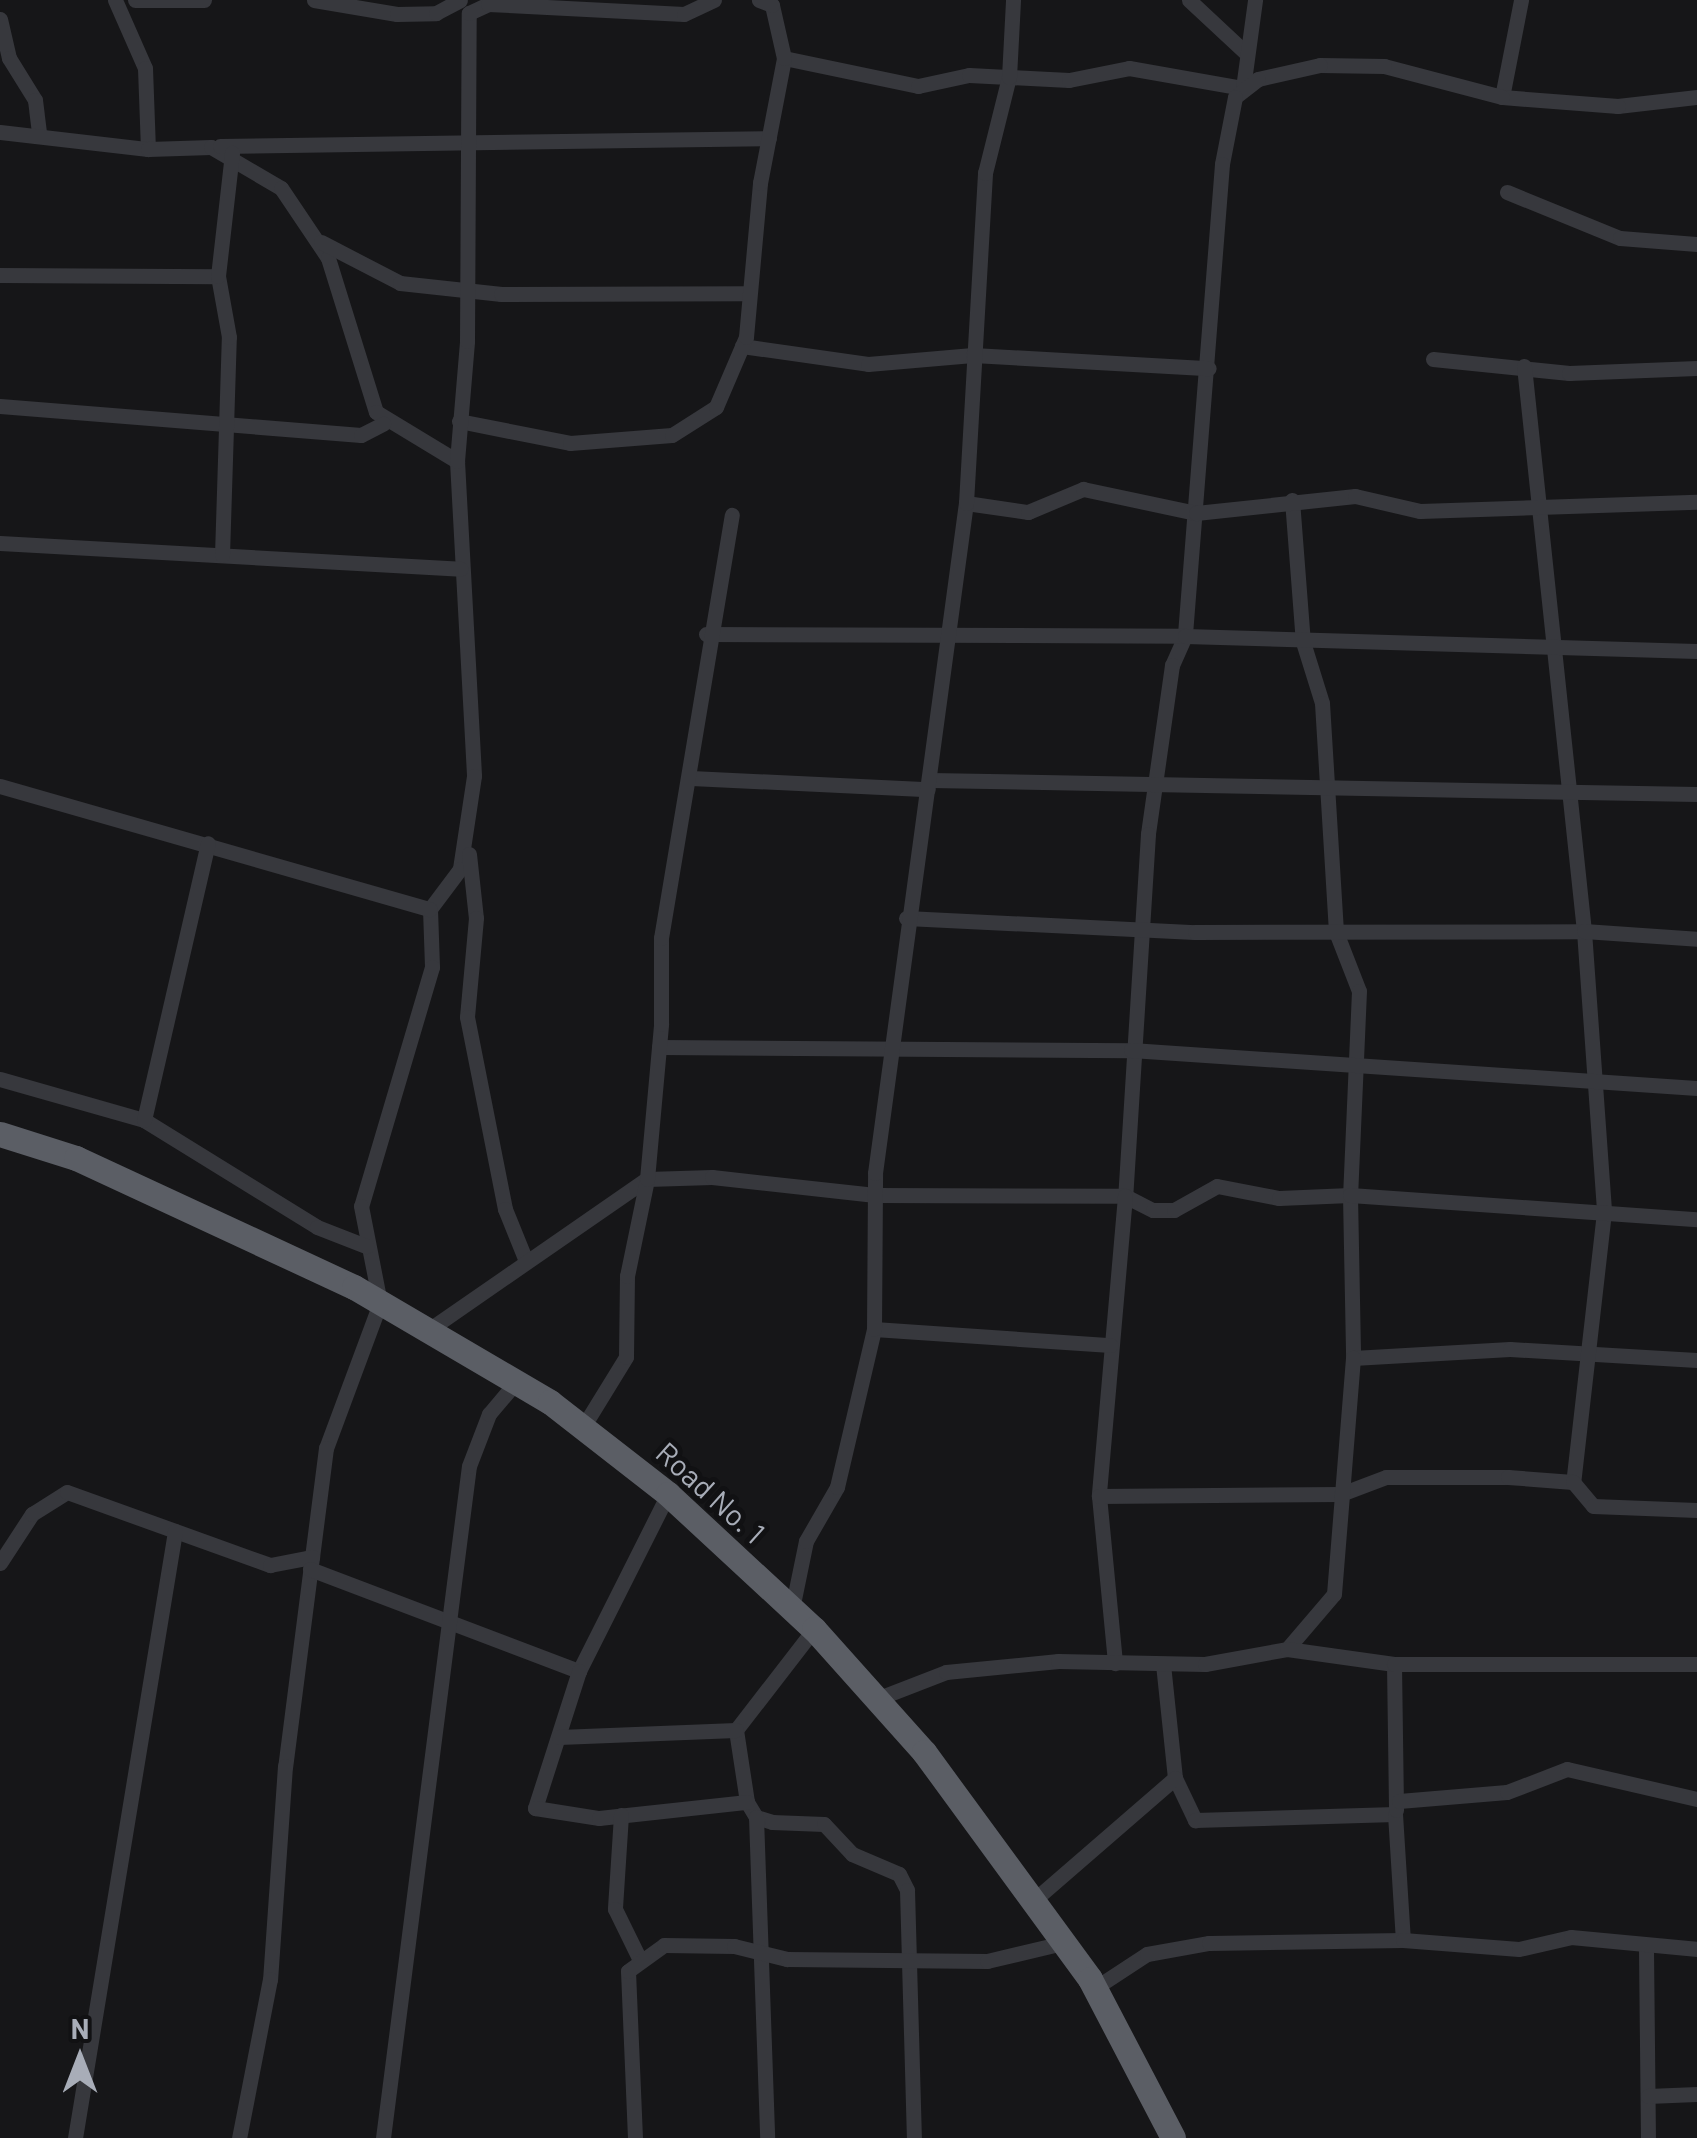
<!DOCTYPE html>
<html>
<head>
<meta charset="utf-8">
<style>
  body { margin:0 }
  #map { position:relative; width:1697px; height:2138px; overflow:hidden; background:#161618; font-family:Barlow,sans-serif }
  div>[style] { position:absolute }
  .minor>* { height:15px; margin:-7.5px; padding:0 7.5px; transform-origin:7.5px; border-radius:7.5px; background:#37383d }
  .trunk>* { height:25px; margin:-12.5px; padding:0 12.5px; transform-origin:12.5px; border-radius:12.5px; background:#5b5e65 }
  span { translate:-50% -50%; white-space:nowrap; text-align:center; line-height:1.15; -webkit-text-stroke:10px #111113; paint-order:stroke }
  .street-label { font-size:30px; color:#a8adb8 }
  .north { position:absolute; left:30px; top:2008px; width:100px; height:100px; -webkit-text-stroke:8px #111113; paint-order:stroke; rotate:0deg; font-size:28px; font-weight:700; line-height:40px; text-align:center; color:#a8adb8 }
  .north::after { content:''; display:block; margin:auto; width:35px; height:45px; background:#a8adb8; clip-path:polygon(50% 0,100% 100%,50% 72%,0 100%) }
</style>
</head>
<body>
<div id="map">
  <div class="minor">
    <div style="left:115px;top:0;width:74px;rotate:66.2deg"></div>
    <div style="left:145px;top:68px;width:81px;rotate:87.9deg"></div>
    <div style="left:135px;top:0;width:69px"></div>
    <div style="left:314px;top:0;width:84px;rotate:9.6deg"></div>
    <div style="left:397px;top:14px;width:39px;rotate:-1deg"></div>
    <div style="left:436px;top:13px;width:27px;rotate:-28deg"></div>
    <div style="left:1189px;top:0;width:79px;rotate:43deg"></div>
    <div style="left:0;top:19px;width:40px;rotate:77deg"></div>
    <div style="left:9px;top:58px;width:49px;rotate:58.2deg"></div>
    <div style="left:35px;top:100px;width:33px;rotate:83deg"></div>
    <div style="left:784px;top:58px;width:137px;rotate:11.8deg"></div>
    <div style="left:918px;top:86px;width:52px;rotate:-12.2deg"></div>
    <div style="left:969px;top:75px;width:100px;rotate:2.9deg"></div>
    <div style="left:1069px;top:80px;width:61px;rotate:-11.3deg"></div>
    <div style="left:1129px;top:68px;width:116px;rotate:10deg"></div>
    <div style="left:1243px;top:88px;width:89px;rotate:-82.2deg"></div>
    <div style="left:1502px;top:97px;width:99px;rotate:-78.9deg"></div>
    <div style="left:1697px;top:97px;width:80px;rotate:173.5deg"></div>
    <div style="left:1618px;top:106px;width:116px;rotate:-175.6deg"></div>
    <div style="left:1502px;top:97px;width:122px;rotate:-165.3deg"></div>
    <div style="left:1384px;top:66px;width:64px;rotate:-179.1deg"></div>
    <div style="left:1320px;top:65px;width:64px;rotate:167.3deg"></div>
    <div style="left:1258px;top:79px;width:29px;rotate:142deg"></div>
    <div style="left:1235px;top:97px;width:68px;rotate:101deg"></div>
    <div style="left:1222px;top:164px;width:473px;rotate:94.5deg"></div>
    <div style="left:1185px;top:636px;width:32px;rotate:114deg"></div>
    <div style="left:1172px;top:665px;width:171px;rotate:98.1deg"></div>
    <div style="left:1148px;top:834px;width:363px;rotate:93.6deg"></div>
    <div style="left:1125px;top:1196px;width:31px;rotate:27deg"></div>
    <div style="left:1153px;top:1210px;width:21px"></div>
    <div style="left:1174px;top:1210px;width:49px;rotate:-29.2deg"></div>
    <div style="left:1217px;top:1186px;width:63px;rotate:11deg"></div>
    <div style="left:1279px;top:1198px;width:71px;rotate:-2.4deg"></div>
    <div style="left:1350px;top:1195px;width:163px;rotate:88.9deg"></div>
    <div style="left:1353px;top:1358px;width:157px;rotate:-3.3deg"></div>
    <div style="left:1510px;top:1349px;width:187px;rotate:3.4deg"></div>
    <div style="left:0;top:132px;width:149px;rotate:6.6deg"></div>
    <div style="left:148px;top:149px;width:63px;rotate:-1.8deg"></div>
    <div style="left:211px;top:147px;width:81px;rotate:30.4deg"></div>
    <div style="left:281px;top:188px;width:84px;rotate:56.1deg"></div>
    <div style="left:328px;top:258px;width:161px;rotate:72.7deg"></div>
    <div style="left:376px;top:412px;width:95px;rotate:31.2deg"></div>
    <div style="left:457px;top:461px;width:315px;rotate:86.9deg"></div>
    <div style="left:474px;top:776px;width:94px;rotate:98.6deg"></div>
    <div style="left:460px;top:869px;width:50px;rotate:126.9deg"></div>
    <div style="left:430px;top:909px;width:58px;rotate:88deg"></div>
    <div style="left:432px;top:967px;width:249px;rotate:106.5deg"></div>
    <div style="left:361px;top:1206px;width:99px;rotate:78.9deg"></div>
    <div style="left:380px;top:1303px;width:155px;rotate:110.4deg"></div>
    <div style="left:326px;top:1448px;width:321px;rotate:97.3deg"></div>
    <div style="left:285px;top:1766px;width:214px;rotate:94deg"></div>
    <div style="left:270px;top:1979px;width:162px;rotate:101deg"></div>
    <div style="left:220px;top:146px;width:549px;rotate:-0.83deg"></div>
    <div style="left:1507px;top:192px;width:122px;rotate:22.2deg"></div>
    <div style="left:1620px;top:238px;width:77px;rotate:4.5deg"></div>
    <div style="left:321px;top:242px;width:89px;rotate:27.4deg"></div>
    <div style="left:400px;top:283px;width:102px;rotate:6.2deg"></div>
    <div style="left:501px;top:294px;width:248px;rotate:-0.2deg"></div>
    <div style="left:0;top:275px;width:218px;rotate:0.3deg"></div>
    <div style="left:742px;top:346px;width:127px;rotate:8.1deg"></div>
    <div style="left:868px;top:364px;width:105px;rotate:-4.9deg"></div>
    <div style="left:973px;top:355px;width:236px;rotate:3.2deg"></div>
    <div style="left:1433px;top:359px;width:137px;rotate:5.9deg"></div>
    <div style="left:1569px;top:373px;width:128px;rotate:-2.2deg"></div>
    <div style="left:1524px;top:366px;width:568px;rotate:83.94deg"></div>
    <div style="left:1584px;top:931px;width:282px;rotate:85.9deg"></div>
    <div style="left:1604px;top:1212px;width:272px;rotate:96.5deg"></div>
    <div style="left:0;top:406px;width:362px;rotate:4.6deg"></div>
    <div style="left:361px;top:435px;width:25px;rotate:-27deg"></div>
    <div style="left:459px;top:421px;width:113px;rotate:11.2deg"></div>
    <div style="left:570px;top:443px;width:102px;rotate:-4.5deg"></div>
    <div style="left:672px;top:435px;width:52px;rotate:-32.5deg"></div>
    <div style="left:716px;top:407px;width:76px;rotate:-66.8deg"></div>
    <div style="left:746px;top:337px;width:155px;rotate:-84.8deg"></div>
    <div style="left:760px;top:183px;width:127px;rotate:-79.1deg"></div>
    <div style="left:784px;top:58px;width:54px;rotate:-102.8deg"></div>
    <div style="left:772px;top:5px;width:14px;rotate:-159deg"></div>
    <div style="left:457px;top:461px;width:120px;rotate:-85.2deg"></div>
    <div style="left:467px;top:341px;width:328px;rotate:-89.7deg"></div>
    <div style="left:469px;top:13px;width:21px;rotate:-25deg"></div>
    <div style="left:488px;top:4px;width:196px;rotate:2.9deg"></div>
    <div style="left:684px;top:14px;width:33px;rotate:-25deg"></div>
    <div style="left:1292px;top:500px;width:142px;rotate:85.6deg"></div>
    <div style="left:1303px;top:642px;width:64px;rotate:72.7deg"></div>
    <div style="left:1322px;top:703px;width:229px;rotate:86.5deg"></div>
    <div style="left:1336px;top:932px;width:63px;rotate:68.7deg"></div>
    <div style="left:1359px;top:991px;width:204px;rotate:92.5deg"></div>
    <div style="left:1350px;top:1195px;width:348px;rotate:4deg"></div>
    <div style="left:966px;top:503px;width:63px;rotate:8.3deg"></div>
    <div style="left:1028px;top:512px;width:60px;rotate:-22.7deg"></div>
    <div style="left:1083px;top:489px;width:116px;rotate:12deg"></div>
    <div style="left:1196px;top:513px;width:160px;rotate:-6.1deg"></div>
    <div style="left:1355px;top:496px;width:67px;rotate:13deg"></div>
    <div style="left:1420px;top:511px;width:277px;rotate:-1.9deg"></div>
    <div style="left:0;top:543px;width:461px;rotate:3.2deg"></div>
    <div style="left:222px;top:555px;width:218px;rotate:-88.2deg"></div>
    <div style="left:229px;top:337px;width:62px;rotate:-100.2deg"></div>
    <div style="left:218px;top:276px;width:124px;rotate:-83.5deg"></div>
    <div style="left:706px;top:634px;width:479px;rotate:0.2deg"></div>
    <div style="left:1185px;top:636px;width:512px;rotate:1.68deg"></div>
    <div style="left:691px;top:778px;width:237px;rotate:2.7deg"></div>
    <div style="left:930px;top:780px;width:767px;rotate:1.05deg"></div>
    <div style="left:0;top:786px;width:447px;rotate:16deg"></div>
    <div style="left:469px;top:854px;width:64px;rotate:83.8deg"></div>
    <div style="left:476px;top:918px;width:99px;rotate:95.2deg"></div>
    <div style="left:467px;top:1017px;width:196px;rotate:78.8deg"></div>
    <div style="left:505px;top:1209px;width:56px;rotate:68deg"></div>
    <div style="left:906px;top:918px;width:289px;rotate:2.8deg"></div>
    <div style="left:1195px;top:932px;width:389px;rotate:-0.1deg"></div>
    <div style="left:1584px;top:931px;width:113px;rotate:4deg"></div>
    <div style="left:659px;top:1047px;width:472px;rotate:0.4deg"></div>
    <div style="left:1131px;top:1050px;width:567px;rotate:3.84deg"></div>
    <div style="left:0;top:1079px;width:150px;rotate:15.9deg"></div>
    <div style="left:144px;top:1120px;width:203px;rotate:31.7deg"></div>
    <div style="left:317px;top:1227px;width:53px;rotate:21.2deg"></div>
    <div style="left:144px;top:1120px;width:284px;rotate:-77deg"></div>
    <div style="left:430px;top:1329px;width:264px;rotate:-34.7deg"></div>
    <div style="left:647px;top:1179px;width:65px;rotate:-1.8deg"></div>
    <div style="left:712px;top:1177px;width:164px;rotate:6.3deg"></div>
    <div style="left:875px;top:1195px;width:250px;rotate:0.2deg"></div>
    <div style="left:1125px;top:1196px;width:301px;rotate:95deg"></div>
    <div style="left:1099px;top:1496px;width:168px;rotate:84.5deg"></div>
    <div style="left:874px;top:1329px;width:237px;rotate:3.9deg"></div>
    <div style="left:583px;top:1427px;width:82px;rotate:-58.4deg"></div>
    <div style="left:626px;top:1357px;width:81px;rotate:-89.3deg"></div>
    <div style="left:627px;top:1276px;width:99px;rotate:-78.3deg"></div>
    <div style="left:647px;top:1179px;width:156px;rotate:-84.8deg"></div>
    <div style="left:661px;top:1024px;width:86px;rotate:-90deg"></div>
    <div style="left:661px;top:938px;width:429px;rotate:-80.5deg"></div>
    <div style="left:1099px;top:1496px;width:242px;rotate:-0.5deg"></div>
    <div style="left:1341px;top:1494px;width:48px;rotate:-20.7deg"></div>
    <div style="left:1386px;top:1477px;width:122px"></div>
    <div style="left:1508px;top:1477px;width:65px;rotate:4.4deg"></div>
    <div style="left:1573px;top:1482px;width:31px;rotate:50deg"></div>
    <div style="left:1593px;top:1506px;width:104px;rotate:2.2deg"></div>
    <div style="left:0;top:1563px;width:59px;rotate:-56.9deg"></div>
    <div style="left:32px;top:1514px;width:41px;rotate:-32.2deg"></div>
    <div style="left:67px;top:1492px;width:216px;rotate:19.8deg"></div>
    <div style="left:270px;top:1565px;width:43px;rotate:-10.8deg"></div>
    <div style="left:310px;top:1569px;width:288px;rotate:20.8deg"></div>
    <div style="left:579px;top:1671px;width:198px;rotate:-63.3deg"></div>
    <div style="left:792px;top:1609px;width:69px;rotate:-78.4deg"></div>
    <div style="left:806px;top:1541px;width:62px;rotate:-60.1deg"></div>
    <div style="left:837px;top:1487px;width:162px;rotate:-76.8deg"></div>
    <div style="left:874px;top:1329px;width:156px;rotate:-89.6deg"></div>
    <div style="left:875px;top:1173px;width:676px;rotate:-82.27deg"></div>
    <div style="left:966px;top:503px;width:331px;rotate:-86.7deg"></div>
    <div style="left:985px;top:173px;width:99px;rotate:-76deg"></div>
    <div style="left:1009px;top:77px;width:77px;rotate:-87deg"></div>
    <div style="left:814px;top:1629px;width:128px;rotate:127.7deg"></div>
    <div style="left:736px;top:1730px;width:73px;rotate:81.3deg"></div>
    <div style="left:747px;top:1802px;width:17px;rotate:59deg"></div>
    <div style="left:756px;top:1817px;width:17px;rotate:17deg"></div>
    <div style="left:772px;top:1822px;width:52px;rotate:2.2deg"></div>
    <div style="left:824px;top:1824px;width:41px;rotate:47deg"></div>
    <div style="left:852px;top:1854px;width:51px;rotate:23.1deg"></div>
    <div style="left:899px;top:1874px;width:18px;rotate:63deg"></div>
    <div style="left:907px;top:1890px;width:248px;rotate:88.4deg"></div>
    <div style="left:1287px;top:1649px;width:72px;rotate:-49.5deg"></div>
    <div style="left:1334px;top:1594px;width:237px;rotate:-85.4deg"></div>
    <div style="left:1163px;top:1664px;width:115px;rotate:84deg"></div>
    <div style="left:1175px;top:1778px;width:47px;rotate:64.5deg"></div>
    <div style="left:1195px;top:1820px;width:200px;rotate:-1.7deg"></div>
    <div style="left:1395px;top:1814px;width:126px;rotate:86.4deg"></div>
    <div style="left:1394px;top:1664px;width:146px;rotate:89.2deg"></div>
    <div style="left:579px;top:1671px;width:144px;rotate:107.8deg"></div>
    <div style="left:535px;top:1808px;width:65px;rotate:8.9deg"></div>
    <div style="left:599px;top:1818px;width:149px;rotate:-6.2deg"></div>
    <div style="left:879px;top:1698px;width:72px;rotate:-21.2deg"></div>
    <div style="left:946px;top:1672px;width:113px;rotate:-5.6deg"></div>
    <div style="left:1058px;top:1661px;width:147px;rotate:1.2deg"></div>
    <div style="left:1205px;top:1664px;width:83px;rotate:-10.4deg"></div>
    <div style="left:1287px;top:1649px;width:108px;rotate:8deg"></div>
    <div style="left:1394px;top:1664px;width:303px"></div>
    <div style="left:559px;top:1737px;width:177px;rotate:-2.3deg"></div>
    <div style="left:1399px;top:1801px;width:108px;rotate:-4.8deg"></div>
    <div style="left:1507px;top:1792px;width:64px;rotate:-21deg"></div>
    <div style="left:1567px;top:1769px;width:133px;rotate:13deg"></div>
    <div style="left:621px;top:1815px;width:94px;rotate:93.7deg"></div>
    <div style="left:615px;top:1909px;width:55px;rotate:63.9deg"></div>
    <div style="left:756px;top:1817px;width:321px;rotate:88deg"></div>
    <div style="left:1033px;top:1901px;width:188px;rotate:-40.9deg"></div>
    <div style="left:1646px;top:1950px;width:188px;rotate:89.4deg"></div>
    <div style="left:1095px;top:1988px;width:62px;rotate:-33.2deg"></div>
    <div style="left:1147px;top:1954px;width:63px;rotate:-10.1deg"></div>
    <div style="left:1209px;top:1943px;width:194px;rotate:-0.9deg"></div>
    <div style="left:1403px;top:1940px;width:116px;rotate:4.4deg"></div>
    <div style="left:1519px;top:1949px;width:53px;rotate:-13deg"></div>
    <div style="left:1571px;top:1937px;width:127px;rotate:5.4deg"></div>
    <div style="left:1648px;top:2096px;width:49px;rotate:-2.3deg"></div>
    <div style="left:75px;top:2138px;width:615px;rotate:-80.64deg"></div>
    <div style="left:383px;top:2138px;width:677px;rotate:-82.71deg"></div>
    <div style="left:469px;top:1466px;width:56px;rotate:-69deg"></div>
    <div style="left:489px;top:1414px;width:42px;rotate:-49.8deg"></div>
    <div style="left:635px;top:2138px;width:167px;rotate:-92.4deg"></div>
    <div style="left:628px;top:1971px;width:44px;rotate:-35.8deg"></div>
    <div style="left:664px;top:1945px;width:70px;rotate:0.8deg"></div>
    <div style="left:734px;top:1946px;width:55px;rotate:13.8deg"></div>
    <div style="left:787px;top:1959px;width:200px;rotate:0.6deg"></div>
    <div style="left:987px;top:1961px;width:78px;rotate:-13.3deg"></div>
  </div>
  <div class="trunk">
    <div style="left:0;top:1134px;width:80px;rotate:17.5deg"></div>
    <div style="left:76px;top:1158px;width:306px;rotate:24.9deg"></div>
    <div style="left:354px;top:1287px;width:227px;rotate:30.4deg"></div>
    <div style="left:550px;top:1402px;width:150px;rotate:37.9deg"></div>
    <div style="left:668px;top:1494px;width:199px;rotate:42.8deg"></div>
    <div style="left:814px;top:1629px;width:165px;rotate:48.2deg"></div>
    <div style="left:924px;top:1752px;width:281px;rotate:53.8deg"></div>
    <div style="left:1090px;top:1979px;width:179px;rotate:62.4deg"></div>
  </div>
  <div class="street-label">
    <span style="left:711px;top:1492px;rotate:42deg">Road No. 1</span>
  </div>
  <div class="north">N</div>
</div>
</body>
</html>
